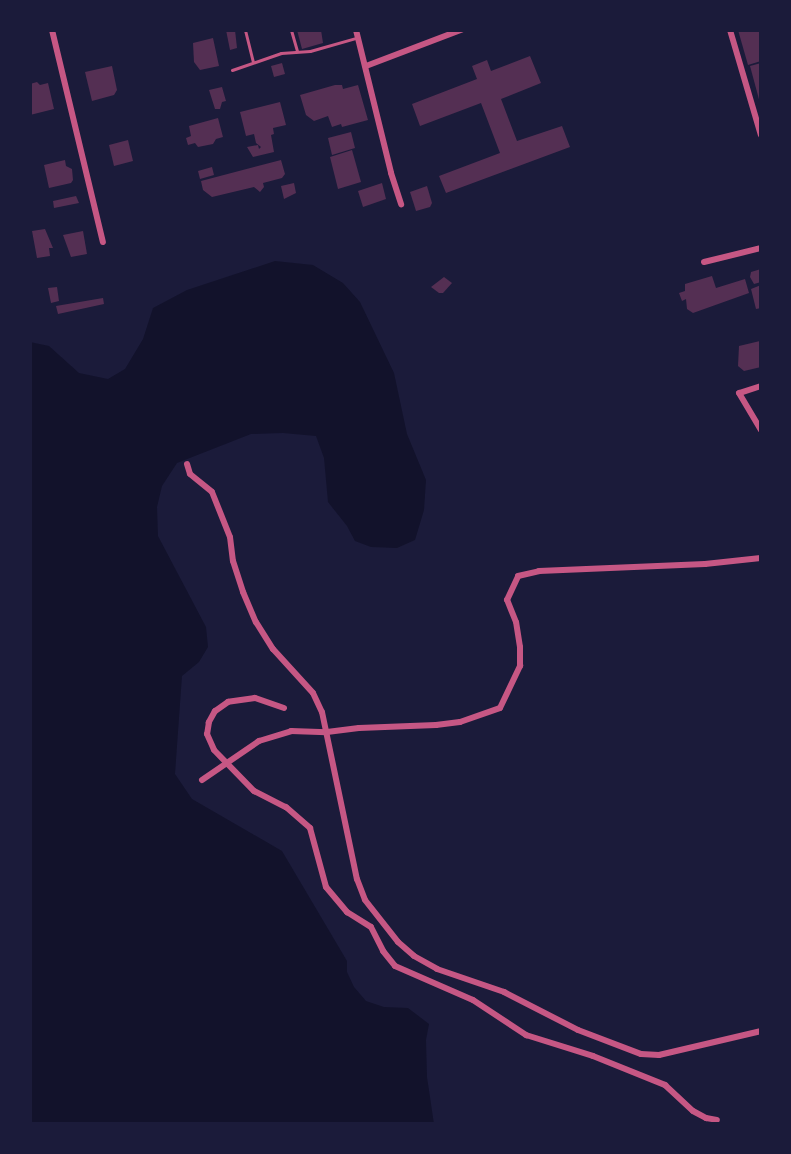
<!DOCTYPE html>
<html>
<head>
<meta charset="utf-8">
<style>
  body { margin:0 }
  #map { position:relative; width:791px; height:1154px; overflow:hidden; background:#1b1b3a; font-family:"Fira Sans",sans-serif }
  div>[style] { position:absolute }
  .water>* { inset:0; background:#12122b }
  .building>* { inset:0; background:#542f53 }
  .service>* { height:3px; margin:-1.5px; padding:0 1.5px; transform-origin:1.5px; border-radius:1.5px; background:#c65784 }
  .minor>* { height:6px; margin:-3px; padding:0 3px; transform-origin:3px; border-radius:3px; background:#c65784 }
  span { translate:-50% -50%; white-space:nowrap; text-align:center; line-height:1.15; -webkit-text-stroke:4.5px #1b1b3a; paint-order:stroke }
  .frame { position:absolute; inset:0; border:32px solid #1b1b3a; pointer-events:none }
</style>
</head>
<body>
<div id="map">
  <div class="water">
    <div style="clip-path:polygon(275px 261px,313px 265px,343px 283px,360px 302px,394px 373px,407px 434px,426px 480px,424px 510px,415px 540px,397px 548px,371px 547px,355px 541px,347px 526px,328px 502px,324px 458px,316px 436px,283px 433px,251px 434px,177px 463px,162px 486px,157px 507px,158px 536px,206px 627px,208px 647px,199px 662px,182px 676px,175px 774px,192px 799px,282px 851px,347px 961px,347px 972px,354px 987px,366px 1001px,384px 1007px,408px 1008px,429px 1024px,426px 1040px,427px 1077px,434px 1124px,30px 1124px,30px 342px,49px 346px,79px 373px,108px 379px,125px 369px,143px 339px,153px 308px,187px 290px)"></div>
  </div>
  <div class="building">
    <div style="clip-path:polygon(226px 30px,235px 30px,237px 48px,230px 50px)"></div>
    <div style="clip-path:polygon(297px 30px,321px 30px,323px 43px,302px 49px)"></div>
    <div style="clip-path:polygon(738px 30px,761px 30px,761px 61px,748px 65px)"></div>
    <div style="clip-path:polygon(213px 38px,219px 66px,200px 70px,194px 62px,193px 43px)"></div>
    <div style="clip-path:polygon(530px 56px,541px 83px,501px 99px,517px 141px,562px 126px,570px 147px,446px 193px,439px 176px,500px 153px,481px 103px,420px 126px,412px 104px,477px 79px,472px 66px,487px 60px,491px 71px)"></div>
    <div style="clip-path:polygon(282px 63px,285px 74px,274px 77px,271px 66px)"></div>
    <div style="clip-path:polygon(761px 63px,761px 103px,760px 103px,750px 66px)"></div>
    <div style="clip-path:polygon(112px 66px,117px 90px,114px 95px,92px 101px,85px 72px)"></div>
    <div style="clip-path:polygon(37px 82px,40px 85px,48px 83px,54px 109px,30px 115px,30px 84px)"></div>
    <div style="clip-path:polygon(335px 85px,342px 85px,343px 89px,358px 85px,368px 120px,342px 127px,341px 124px,332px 127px,328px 116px,314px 121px,306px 115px,300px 95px)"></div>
    <div style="clip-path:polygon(222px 87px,226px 101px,222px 102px,220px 109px,215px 109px,209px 90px)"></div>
    <div style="clip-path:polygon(280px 102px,286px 125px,273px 128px,274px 134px,271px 135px,274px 152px,253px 157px,247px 147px,258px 145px,259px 149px,261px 147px,256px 143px,254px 134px,246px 136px,240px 112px)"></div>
    <div style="clip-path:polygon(218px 118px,223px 137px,216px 139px,213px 144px,198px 147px,195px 143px,188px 145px,186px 138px,191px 136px,189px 126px)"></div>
    <div style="clip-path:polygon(351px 132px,355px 148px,332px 155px,328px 138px)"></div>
    <div style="clip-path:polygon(128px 140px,133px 161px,114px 166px,109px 145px)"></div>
    <div style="clip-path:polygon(352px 150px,361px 182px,338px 189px,330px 157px)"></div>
    <div style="clip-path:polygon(65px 160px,66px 166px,72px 169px,73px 180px,71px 183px,49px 188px,44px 165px)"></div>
    <div style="clip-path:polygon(281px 160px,285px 174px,282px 178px,263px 183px,264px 187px,260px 192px,254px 187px,212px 197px,203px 190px,201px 181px)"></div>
    <div style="clip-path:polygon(212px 167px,214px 175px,200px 179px,198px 171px)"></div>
    <div style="clip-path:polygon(294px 183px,296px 193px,284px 199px,281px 186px)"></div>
    <div style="clip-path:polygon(382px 183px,386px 199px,363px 207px,358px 191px)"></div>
    <div style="clip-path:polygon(427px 186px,432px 203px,430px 207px,416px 211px,410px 192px)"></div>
    <div style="clip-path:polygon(76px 196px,79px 203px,54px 208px,53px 201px)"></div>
    <div style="clip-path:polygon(45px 229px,53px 248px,49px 248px,50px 256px,37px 258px,32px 231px)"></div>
    <div style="clip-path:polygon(83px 231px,87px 254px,71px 257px,63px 235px)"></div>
    <div style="clip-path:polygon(761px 269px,761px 282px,754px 284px,750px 277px,751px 272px)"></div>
    <div style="clip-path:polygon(712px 276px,716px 288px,745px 279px,749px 293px,693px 313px,687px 309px,686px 299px,682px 301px,679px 293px,685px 291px,685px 284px)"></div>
    <div style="clip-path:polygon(444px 277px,452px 283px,443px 293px,439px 293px,431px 287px)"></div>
    <div style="clip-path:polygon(761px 285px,761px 308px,756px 309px,751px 289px)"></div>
    <div style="clip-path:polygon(57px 287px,59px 301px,51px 303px,48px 288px)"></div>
    <div style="clip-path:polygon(103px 298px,104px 304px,58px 314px,56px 306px)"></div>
    <div style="clip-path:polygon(760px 341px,761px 367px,744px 371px,738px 366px,739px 346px)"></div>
  </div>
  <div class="service">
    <div style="left:245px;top:30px;width:32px;rotate:76deg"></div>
    <div style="left:291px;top:30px;width:22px;rotate:74deg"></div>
    <div style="left:232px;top:70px;width:52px;rotate:-19.1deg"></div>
    <div style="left:281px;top:53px;width:29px;rotate:-4deg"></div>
    <div style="left:310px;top:51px;width:48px;rotate:-15.8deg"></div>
  </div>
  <div class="minor">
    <div style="left:52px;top:30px;width:218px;rotate:76.5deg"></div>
    <div style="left:356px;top:30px;width:147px;rotate:76.2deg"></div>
    <div style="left:391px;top:173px;width:33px;rotate:72deg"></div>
    <div style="left:730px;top:30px;width:109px;rotate:73.6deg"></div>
    <div style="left:366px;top:66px;width:102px;rotate:-20.8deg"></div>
    <div style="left:704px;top:262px;width:59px;rotate:-13.8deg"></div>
    <div style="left:761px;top:386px;width:23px;rotate:162deg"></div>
    <div style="left:739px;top:393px;width:43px;rotate:59.3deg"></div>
    <div style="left:187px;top:464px;width:10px;rotate:73deg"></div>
    <div style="left:190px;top:474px;width:28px;rotate:39deg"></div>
    <div style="left:212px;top:492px;width:48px;rotate:68.2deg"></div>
    <div style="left:230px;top:537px;width:24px;rotate:83deg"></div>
    <div style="left:233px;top:561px;width:33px;rotate:72deg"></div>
    <div style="left:243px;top:592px;width:33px;rotate:67deg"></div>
    <div style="left:256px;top:622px;width:32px;rotate:58deg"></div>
    <div style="left:273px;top:649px;width:59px;rotate:47.7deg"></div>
    <div style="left:313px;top:693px;width:21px;rotate:65deg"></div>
    <div style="left:322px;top:712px;width:171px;rotate:78.2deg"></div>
    <div style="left:357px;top:879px;width:22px;rotate:69deg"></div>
    <div style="left:365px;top:900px;width:53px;rotate:51.8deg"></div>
    <div style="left:398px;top:942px;width:21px;rotate:41deg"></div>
    <div style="left:414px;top:956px;width:26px;rotate:29deg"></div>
    <div style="left:437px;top:969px;width:71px;rotate:18.9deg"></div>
    <div style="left:504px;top:992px;width:83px;rotate:27.2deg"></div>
    <div style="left:578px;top:1030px;width:67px;rotate:20.9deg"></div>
    <div style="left:641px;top:1054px;width:18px;rotate:3deg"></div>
    <div style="left:659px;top:1055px;width:105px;rotate:-13.2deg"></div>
    <div style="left:284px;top:708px;width:31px;rotate:-161deg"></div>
    <div style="left:255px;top:698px;width:27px;rotate:172deg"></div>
    <div style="left:228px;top:702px;width:16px;rotate:145deg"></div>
    <div style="left:215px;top:711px;width:13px;rotate:119deg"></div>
    <div style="left:209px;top:722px;width:12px;rotate:99deg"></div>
    <div style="left:207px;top:734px;width:17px;rotate:66deg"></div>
    <div style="left:214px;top:750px;width:57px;rotate:45.7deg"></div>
    <div style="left:254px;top:791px;width:36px;rotate:27deg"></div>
    <div style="left:286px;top:807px;width:32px;rotate:41deg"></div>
    <div style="left:310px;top:828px;width:61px;rotate:74.8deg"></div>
    <div style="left:326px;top:887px;width:33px;rotate:50deg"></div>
    <div style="left:347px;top:912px;width:28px;rotate:32deg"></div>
    <div style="left:371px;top:927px;width:27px;rotate:63deg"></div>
    <div style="left:383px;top:951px;width:19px;rotate:51deg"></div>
    <div style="left:395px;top:966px;width:85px;rotate:23.6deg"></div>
    <div style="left:473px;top:1000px;width:64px;rotate:33.4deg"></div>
    <div style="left:526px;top:1035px;width:70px;rotate:17.4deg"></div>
    <div style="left:593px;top:1056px;width:78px;rotate:21.9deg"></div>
    <div style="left:665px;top:1085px;width:38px;rotate:43deg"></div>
    <div style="left:693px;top:1111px;width:15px;rotate:28deg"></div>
    <div style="left:706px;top:1118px;width:11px;rotate:10deg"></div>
    <div style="left:202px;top:780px;width:69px;rotate:-34.4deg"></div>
    <div style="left:259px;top:741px;width:34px;rotate:-17deg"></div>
    <div style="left:291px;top:731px;width:36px;rotate:2deg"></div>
    <div style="left:327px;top:732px;width:32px;rotate:-7deg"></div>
    <div style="left:359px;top:728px;width:77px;rotate:-2.2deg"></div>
    <div style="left:436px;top:725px;width:24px;rotate:-7deg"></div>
    <div style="left:460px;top:722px;width:42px;rotate:-19.3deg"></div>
    <div style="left:500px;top:708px;width:47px;rotate:-64.5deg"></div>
    <div style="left:520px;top:666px;width:19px;rotate:-90deg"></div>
    <div style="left:520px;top:647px;width:25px;rotate:-99deg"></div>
    <div style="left:516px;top:622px;width:24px;rotate:-112deg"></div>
    <div style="left:507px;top:600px;width:26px;rotate:-65deg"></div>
    <div style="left:518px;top:576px;width:22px;rotate:-13deg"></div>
    <div style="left:539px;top:571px;width:166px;rotate:-2.4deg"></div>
    <div style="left:705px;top:564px;width:56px;rotate:-6.1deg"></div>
  </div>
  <div class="frame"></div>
</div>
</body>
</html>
